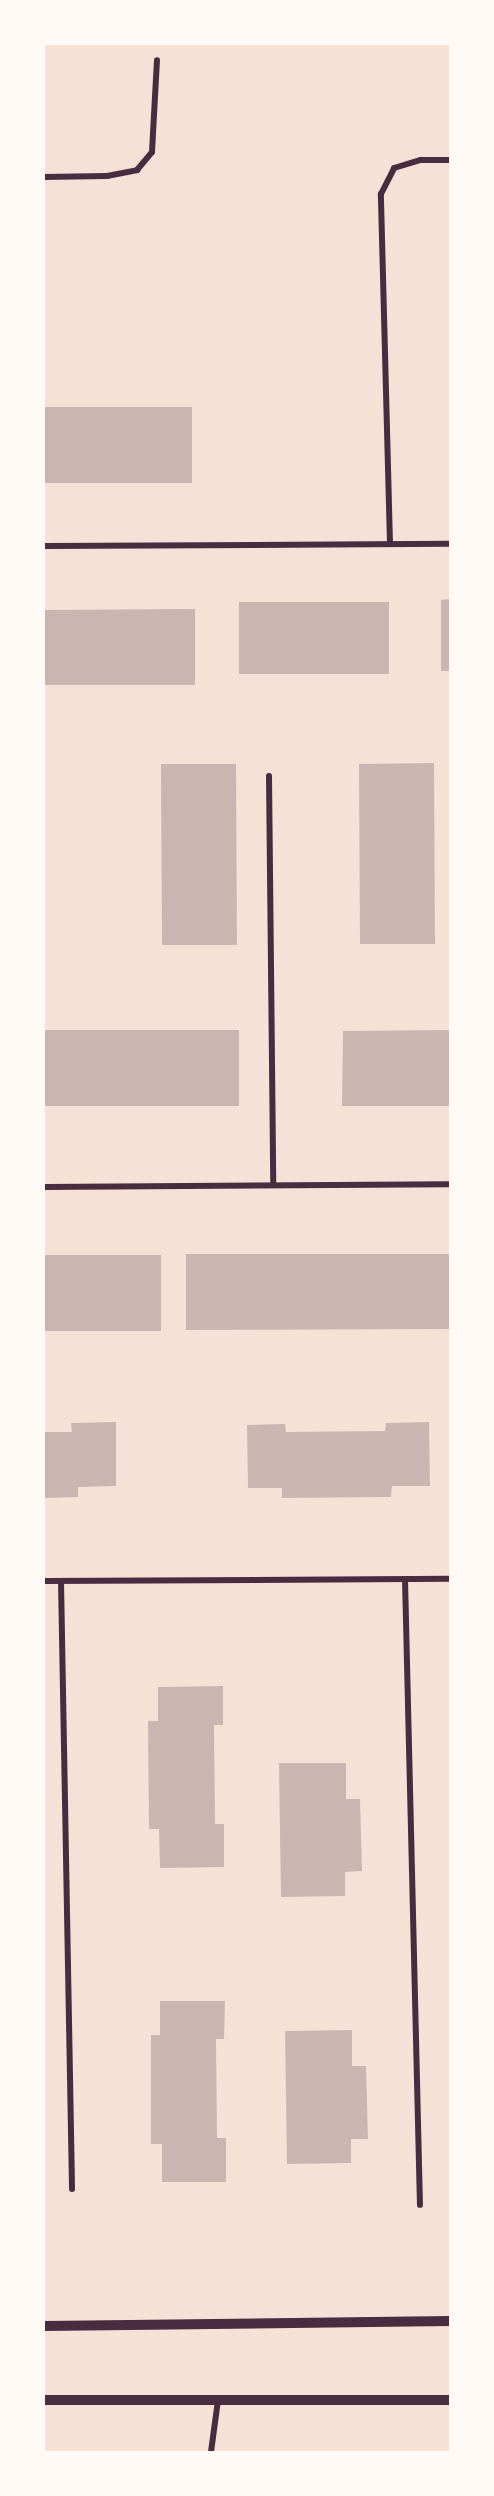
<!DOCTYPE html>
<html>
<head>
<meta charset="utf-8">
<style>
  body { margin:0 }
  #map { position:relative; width:494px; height:2496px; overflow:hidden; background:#f7e1d7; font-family:"Crimson Pro",serif }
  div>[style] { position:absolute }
  .building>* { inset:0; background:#ccb4b1 }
  .minor>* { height:6px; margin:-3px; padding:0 3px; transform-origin:3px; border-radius:3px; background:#4a2c40 }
  .tertiary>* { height:10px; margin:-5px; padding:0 5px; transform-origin:5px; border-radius:5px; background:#4a2c40 }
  span { translate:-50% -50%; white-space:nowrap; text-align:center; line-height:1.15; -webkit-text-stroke:4.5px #fffaf5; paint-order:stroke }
  .frame { position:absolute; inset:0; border:45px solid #fffaf5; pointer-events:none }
</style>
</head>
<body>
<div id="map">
  <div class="building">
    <div style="clip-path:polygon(44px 407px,192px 407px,192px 483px,44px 483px)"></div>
    <div style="clip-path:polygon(450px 599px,450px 671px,441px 671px,441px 600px)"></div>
    <div style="clip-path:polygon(239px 602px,389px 602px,389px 674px,239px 674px)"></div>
    <div style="clip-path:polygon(195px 609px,195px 685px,44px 685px,44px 610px)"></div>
    <div style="clip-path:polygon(434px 763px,435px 944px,360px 944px,359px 764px)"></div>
    <div style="clip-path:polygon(161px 764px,236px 764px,237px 945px,162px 945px)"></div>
    <div style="clip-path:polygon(44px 1030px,239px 1030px,239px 1106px,44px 1106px)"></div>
    <div style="clip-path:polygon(450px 1030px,450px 1106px,342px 1106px,343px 1031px)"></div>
    <div style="clip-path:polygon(186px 1254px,450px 1254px,450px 1329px,186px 1330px)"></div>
    <div style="clip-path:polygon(44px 1255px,161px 1255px,161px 1331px,44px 1331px)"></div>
    <div style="clip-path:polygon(116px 1422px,116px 1486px,78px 1487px,78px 1497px,44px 1498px,44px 1432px,72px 1432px,71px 1423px)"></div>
    <div style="clip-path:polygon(429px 1422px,430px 1486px,392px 1486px,391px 1497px,282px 1498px,282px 1488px,248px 1488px,247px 1425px,285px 1424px,286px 1432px,385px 1431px,386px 1423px)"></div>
    <div style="clip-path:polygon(223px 1686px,223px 1725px,214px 1725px,215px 1824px,224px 1824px,224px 1867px,160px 1868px,159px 1829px,149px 1829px,148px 1721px,158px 1721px,158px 1687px)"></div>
    <div style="clip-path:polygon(279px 1763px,346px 1763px,346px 1799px,360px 1799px,362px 1871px,345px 1872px,345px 1896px,281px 1897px)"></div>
    <div style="clip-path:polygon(160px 2001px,225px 2001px,224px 2039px,216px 2039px,217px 2138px,226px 2138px,226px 2182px,162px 2182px,162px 2144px,151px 2144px,151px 2035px,160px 2035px)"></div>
    <div style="clip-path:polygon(352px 2030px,352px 2066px,366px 2066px,368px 2139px,351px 2139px,351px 2163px,287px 2164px,285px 2031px)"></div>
  </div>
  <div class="minor">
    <div style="left:44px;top:177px;width:63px;rotate:-0.9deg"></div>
    <div style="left:107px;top:176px;width:31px;rotate:-11deg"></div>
    <div style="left:137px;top:170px;width:23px;rotate:-50deg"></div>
    <div style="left:152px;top:152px;width:92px;rotate:-86.9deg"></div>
    <div style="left:390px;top:544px;width:350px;rotate:-91.5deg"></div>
    <div style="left:381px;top:194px;width:29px;rotate:-63deg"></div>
    <div style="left:394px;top:168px;width:28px;rotate:-17deg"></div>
    <div style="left:421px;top:160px;width:29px"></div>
    <div style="left:44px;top:546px;width:406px;rotate:-0.3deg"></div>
    <div style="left:269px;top:776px;width:408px;rotate:89.4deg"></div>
    <div style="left:44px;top:1187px;width:406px;rotate:-0.4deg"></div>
    <div style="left:405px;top:1579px;width:626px;rotate:88.63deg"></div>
    <div style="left:44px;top:1581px;width:406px;rotate:-0.3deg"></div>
    <div style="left:61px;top:1581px;width:608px;rotate:88.96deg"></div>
    <div style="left:211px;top:2452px;width:52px;rotate:-82.3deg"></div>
  </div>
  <div class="tertiary">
    <div style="left:44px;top:2326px;width:406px;rotate:-0.7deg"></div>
    <div style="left:44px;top:2400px;width:406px"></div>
  </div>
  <div class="frame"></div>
</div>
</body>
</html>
